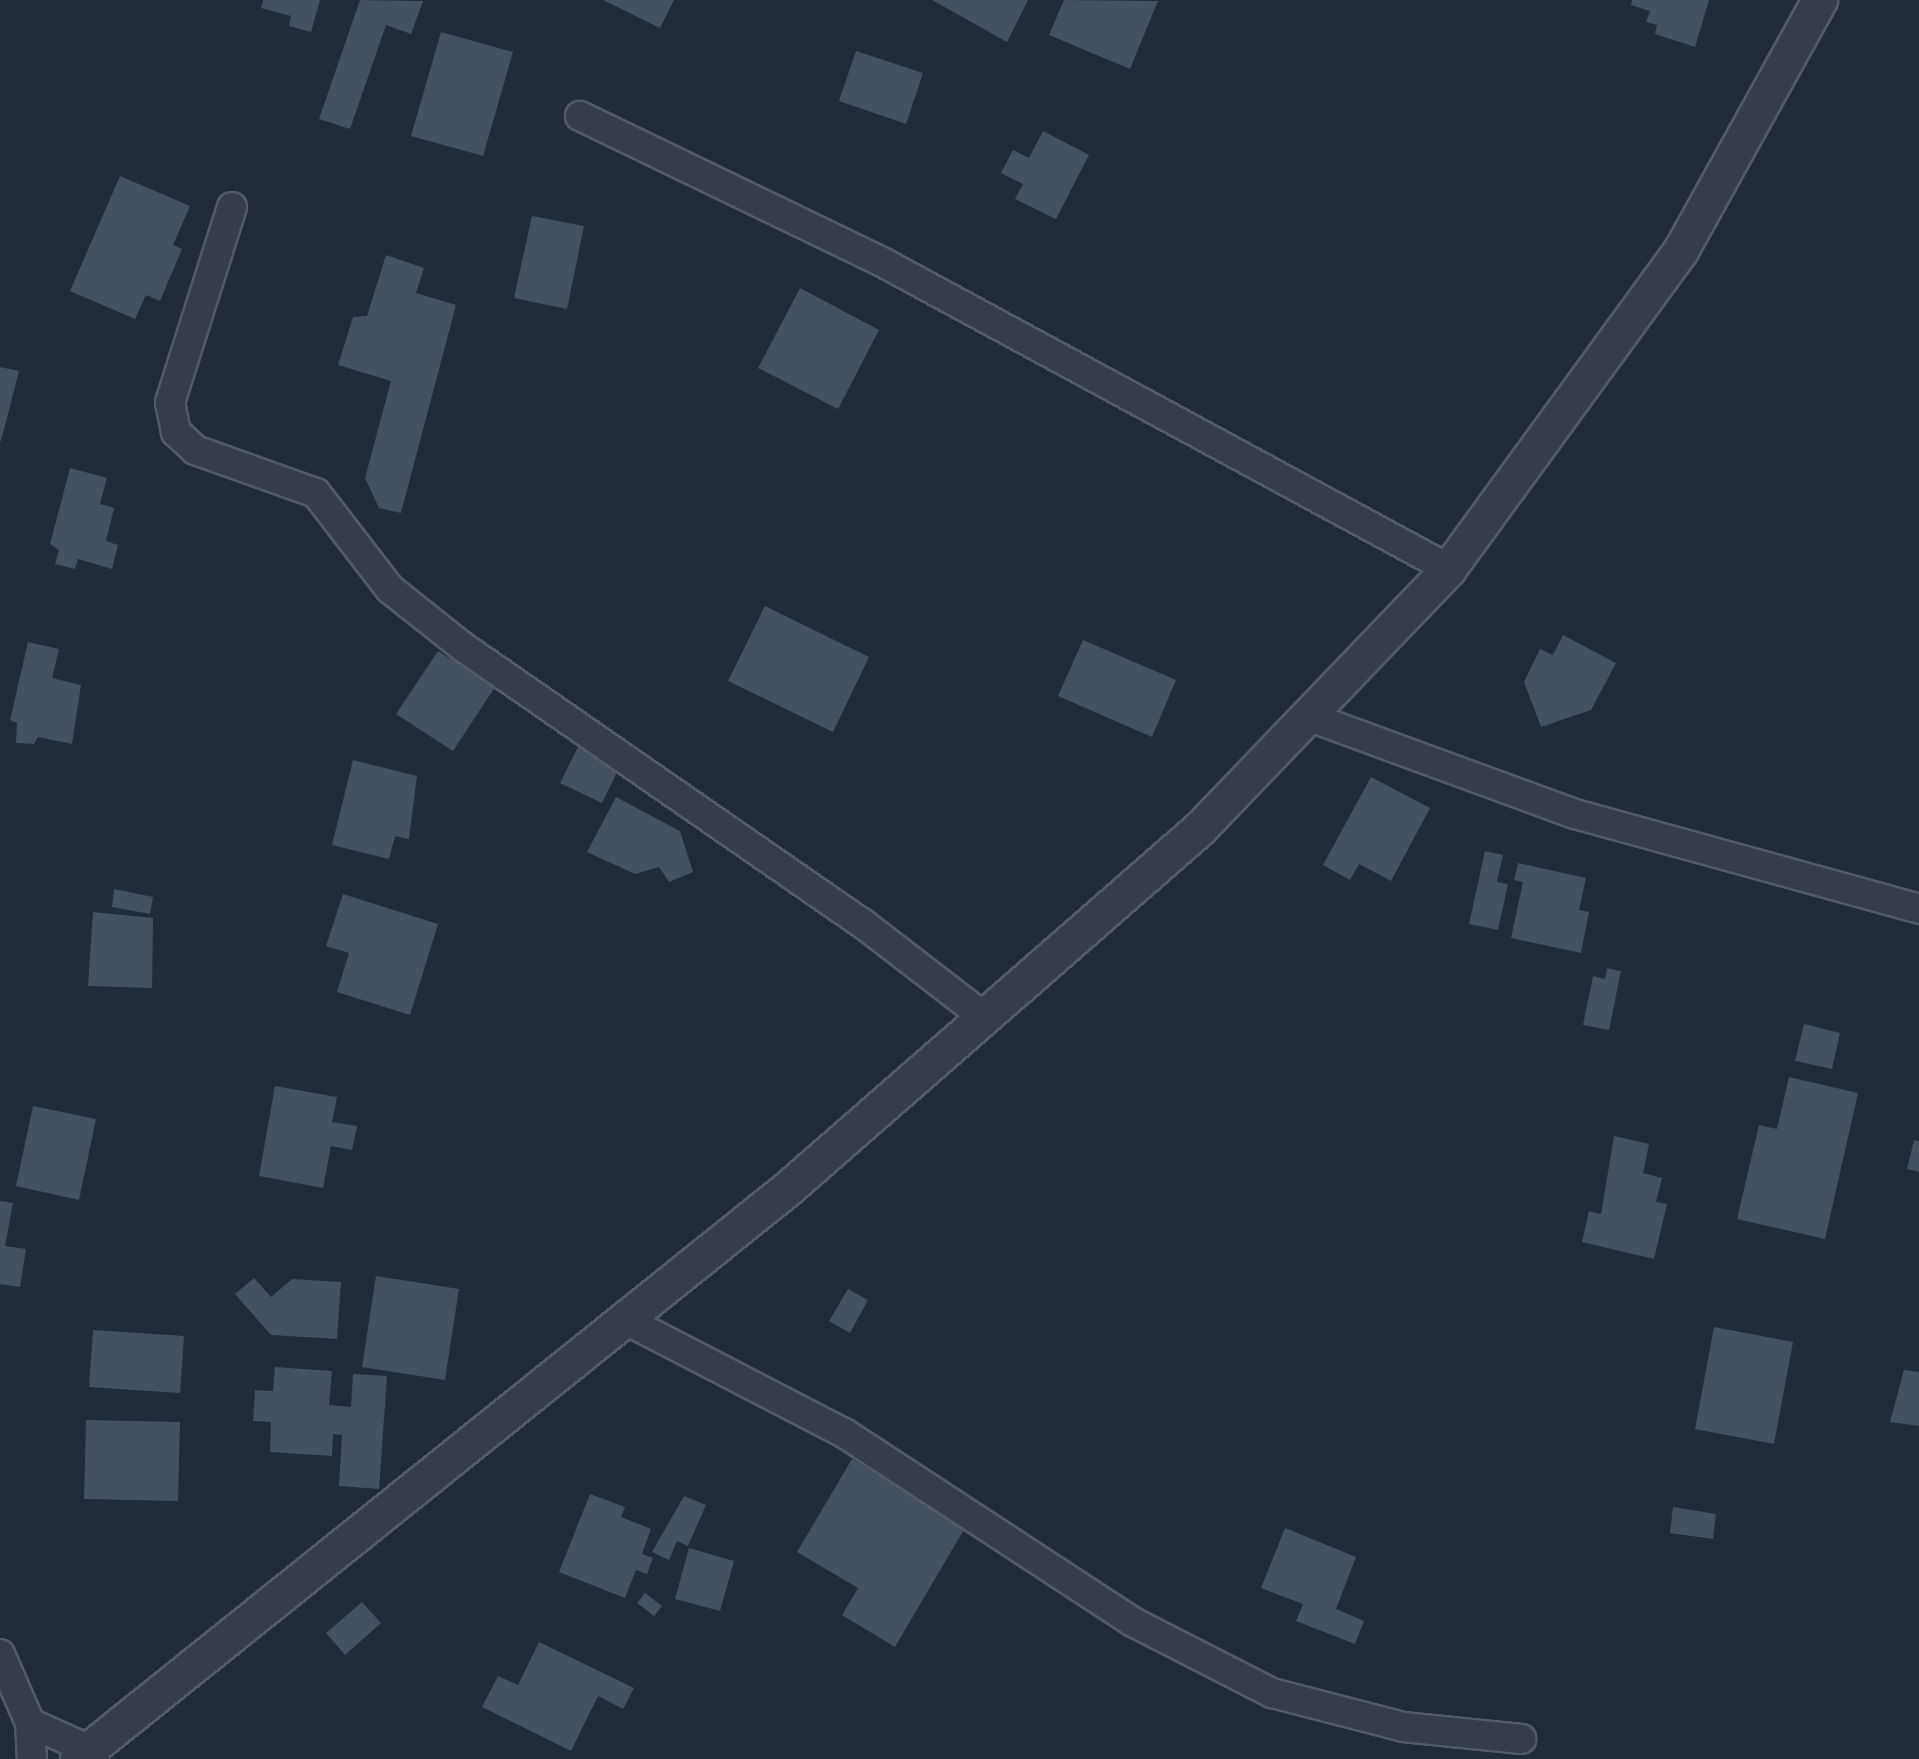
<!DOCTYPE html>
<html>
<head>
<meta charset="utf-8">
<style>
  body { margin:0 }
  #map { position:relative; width:1919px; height:1759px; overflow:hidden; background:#202c39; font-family:"DM Sans",sans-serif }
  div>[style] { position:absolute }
  .building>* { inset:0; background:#435161 }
  .roads { filter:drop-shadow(2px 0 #515b67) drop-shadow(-2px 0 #515b67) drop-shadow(0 2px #515b67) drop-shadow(0 -2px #515b67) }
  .minor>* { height:28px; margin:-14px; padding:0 14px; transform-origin:14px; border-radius:14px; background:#343d49 }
  .tertiary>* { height:34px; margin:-17px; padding:0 17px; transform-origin:17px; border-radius:17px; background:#343d49 }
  span { translate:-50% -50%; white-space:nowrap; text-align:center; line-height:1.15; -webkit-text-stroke:6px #19232e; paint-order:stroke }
</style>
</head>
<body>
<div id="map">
  <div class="building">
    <div style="clip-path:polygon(263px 0,320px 0,311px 32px,289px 26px,291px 16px,261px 8px)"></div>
    <div style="clip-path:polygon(360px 0,423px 1px,411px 34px,386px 25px,350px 129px,319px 119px)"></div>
    <div style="clip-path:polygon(603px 0,674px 0,660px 28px)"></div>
    <div style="clip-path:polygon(932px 0,1028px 0,1007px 42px)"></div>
    <div style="clip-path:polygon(1064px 0,1158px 1px,1130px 69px,1049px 35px)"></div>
    <div style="clip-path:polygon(1632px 0,1709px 0,1695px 47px,1655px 34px,1657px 25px,1646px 22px,1650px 11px,1631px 5px)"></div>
    <div style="clip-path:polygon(441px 32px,513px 52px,483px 156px,411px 136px)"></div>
    <div style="clip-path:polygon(856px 51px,923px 73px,906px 124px,839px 101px)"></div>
    <div style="clip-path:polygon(1043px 131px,1089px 155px,1056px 219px,1015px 199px,1023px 184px,1001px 173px,1013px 150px,1029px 158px)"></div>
    <div style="clip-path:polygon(120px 176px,190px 206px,173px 245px,182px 249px,160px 301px,146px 295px,135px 319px,70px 291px)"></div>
    <div style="clip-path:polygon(532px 216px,584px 226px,567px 309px,514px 298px)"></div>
    <div style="clip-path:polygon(386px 255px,424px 268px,416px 293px,456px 305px,401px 513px,379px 508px,365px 478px,391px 381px,338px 365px,353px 317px,367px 316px)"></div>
    <div style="clip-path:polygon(800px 288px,879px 330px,838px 409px,758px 368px)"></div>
    <div style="clip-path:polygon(0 367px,19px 371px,1px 441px,0 441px)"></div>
    <div style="clip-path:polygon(70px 468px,107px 478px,100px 504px,114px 508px,106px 541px,118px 545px,112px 569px,78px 559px,75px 569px,55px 564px,59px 550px,50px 544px)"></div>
    <div style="clip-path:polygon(765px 606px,869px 657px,833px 732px,728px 681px)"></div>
    <div style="clip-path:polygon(1563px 635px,1616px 663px,1591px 710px,1541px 727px,1524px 682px,1540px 649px,1553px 655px)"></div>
    <div style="clip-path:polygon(1083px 640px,1176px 680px,1152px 737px,1058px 696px)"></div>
    <div style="clip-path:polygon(28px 642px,59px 649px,52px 678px,81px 685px,72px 744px,38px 737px,34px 744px,16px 743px,17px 723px,10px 720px)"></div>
    <div style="clip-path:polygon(438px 651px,495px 687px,453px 751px,396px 714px)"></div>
    <div style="clip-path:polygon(581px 741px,623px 760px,602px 803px,560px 783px)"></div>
    <div style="clip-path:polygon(353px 760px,417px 776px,409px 839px,395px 836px,389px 859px,332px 845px)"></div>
    <div style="clip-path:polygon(1371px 777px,1430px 808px,1391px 881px,1359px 864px,1350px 880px,1323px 865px)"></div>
    <div style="clip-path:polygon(616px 797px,680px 831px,693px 872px,669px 882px,659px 867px,635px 874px,587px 852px)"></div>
    <div style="clip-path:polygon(1485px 851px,1503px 855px,1497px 882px,1508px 884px,1498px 930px,1469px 924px)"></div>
    <div style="clip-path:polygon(1518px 863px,1586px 878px,1579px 910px,1589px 912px,1581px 953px,1511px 938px,1523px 882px,1514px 880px)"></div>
    <div style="clip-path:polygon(114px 889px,153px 897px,150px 914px,112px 907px)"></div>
    <div style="clip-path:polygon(343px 894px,438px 924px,410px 1015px,337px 992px,349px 953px,326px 946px)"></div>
    <div style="clip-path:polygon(93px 912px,153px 918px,152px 988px,88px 986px)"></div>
    <div style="clip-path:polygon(1607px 968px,1621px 971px,1609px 1030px,1583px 1025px,1593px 976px,1605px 979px)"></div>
    <div style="clip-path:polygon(1804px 1024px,1840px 1033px,1832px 1069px,1795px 1061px)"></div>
    <div style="clip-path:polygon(1789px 1077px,1858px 1093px,1825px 1239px,1737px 1219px,1759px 1125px,1777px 1129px)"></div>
    <div style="clip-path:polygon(275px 1086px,337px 1097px,332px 1122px,357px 1126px,352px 1150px,331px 1146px,323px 1188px,259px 1176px)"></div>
    <div style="clip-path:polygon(33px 1106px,96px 1119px,79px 1200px,16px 1186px)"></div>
    <div style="clip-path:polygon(1614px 1136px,1649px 1144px,1643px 1173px,1662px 1178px,1656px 1202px,1667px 1204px,1654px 1259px,1582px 1242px,1589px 1211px,1601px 1214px)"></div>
    <div style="clip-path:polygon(1914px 1140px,1919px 1141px,1919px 1172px,1907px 1169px)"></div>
    <div style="clip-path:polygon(0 1201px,13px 1203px,5px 1246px,26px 1249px,20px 1287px,0 1284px)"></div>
    <div style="clip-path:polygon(376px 1276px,459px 1289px,445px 1380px,362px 1367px)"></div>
    <div style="clip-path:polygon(254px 1278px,271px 1297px,292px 1279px,341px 1282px,337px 1339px,271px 1335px,235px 1294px)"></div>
    <div style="clip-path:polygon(848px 1289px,868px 1300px,850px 1333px,829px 1321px)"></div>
    <div style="clip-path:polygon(1714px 1327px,1793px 1342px,1774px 1444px,1695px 1429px)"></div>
    <div style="clip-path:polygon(93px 1330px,184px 1336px,180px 1393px,89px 1387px)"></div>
    <div style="clip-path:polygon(275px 1367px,332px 1371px,329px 1405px,351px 1407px,353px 1374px,387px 1376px,379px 1489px,339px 1486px,342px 1435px,333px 1434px,332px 1456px,270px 1452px,271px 1422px,253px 1421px,255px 1390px,273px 1391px)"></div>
    <div style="clip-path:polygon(1904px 1370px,1919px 1372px,1919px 1426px,1890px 1422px)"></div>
    <div style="clip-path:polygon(86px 1420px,180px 1422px,178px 1501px,84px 1499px)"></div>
    <div style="clip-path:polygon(852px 1459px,966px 1526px,895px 1647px,842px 1615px,858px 1588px,797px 1552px)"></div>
    <div style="clip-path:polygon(590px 1494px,625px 1507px,621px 1517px,651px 1529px,642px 1554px,653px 1558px,647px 1574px,636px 1570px,625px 1598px,559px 1572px)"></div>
    <div style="clip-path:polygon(684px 1496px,706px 1505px,688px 1546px,677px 1541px,669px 1560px,652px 1552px)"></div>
    <div style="clip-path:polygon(1673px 1507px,1716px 1514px,1713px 1539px,1670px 1533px)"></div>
    <div style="clip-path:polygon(1285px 1528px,1356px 1557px,1336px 1609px,1364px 1621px,1355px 1644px,1296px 1621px,1303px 1604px,1261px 1588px)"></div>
    <div style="clip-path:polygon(689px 1548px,734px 1561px,720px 1611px,675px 1599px)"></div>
    <div style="clip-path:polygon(645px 1593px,662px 1606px,654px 1616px,637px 1603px)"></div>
    <div style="clip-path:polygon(362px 1602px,381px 1623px,345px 1655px,326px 1633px)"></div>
    <div style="clip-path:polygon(539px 1642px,634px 1688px,623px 1709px,598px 1696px,571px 1751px,482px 1707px,498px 1676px,518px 1685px)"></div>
  </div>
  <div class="roads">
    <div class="minor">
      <div style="left:580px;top:116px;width:338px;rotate:25.8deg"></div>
      <div style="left:884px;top:263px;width:643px;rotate:28.44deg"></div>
      <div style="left:232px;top:207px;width:205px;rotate:107.6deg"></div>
      <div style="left:170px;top:402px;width:31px;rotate:79deg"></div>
      <div style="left:176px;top:432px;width:26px;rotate:43deg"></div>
      <div style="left:195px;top:450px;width:128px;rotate:19.6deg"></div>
      <div style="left:316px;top:493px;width:121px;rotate:52.4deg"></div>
      <div style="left:390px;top:589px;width:93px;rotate:38.5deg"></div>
      <div style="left:463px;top:647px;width:485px;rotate:34.7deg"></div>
      <div style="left:862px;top:923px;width:154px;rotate:37.6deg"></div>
      <div style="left:1307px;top:716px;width:285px;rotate:20.1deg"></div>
      <div style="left:1575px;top:814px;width:357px;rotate:15.4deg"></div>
      <div style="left:624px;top:1319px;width:248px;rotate:27.4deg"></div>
      <div style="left:844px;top:1433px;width:345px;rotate:33.2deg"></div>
      <div style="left:1133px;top:1622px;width:156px;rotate:27.1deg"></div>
      <div style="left:1272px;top:1693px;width:135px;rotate:14.5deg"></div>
      <div style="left:1403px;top:1727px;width:119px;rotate:5.8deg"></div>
      <div style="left:0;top:1654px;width:75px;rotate:66.5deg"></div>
      <div style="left:30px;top:1723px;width:36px;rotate:87deg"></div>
      <div style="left:30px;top:1723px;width:66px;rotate:24.2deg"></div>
      <div style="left:90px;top:1750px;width:10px;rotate:61deg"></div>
    </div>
    <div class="tertiary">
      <div style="left:78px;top:1759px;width:910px;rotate:-38.76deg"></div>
      <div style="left:788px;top:1189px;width:547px;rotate:-41.15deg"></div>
      <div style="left:1200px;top:829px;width:360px;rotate:-46.2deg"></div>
      <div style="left:1449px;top:569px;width:394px;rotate:-53.9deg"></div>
      <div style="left:1681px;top:251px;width:287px;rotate:-61deg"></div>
    </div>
  </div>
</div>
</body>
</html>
